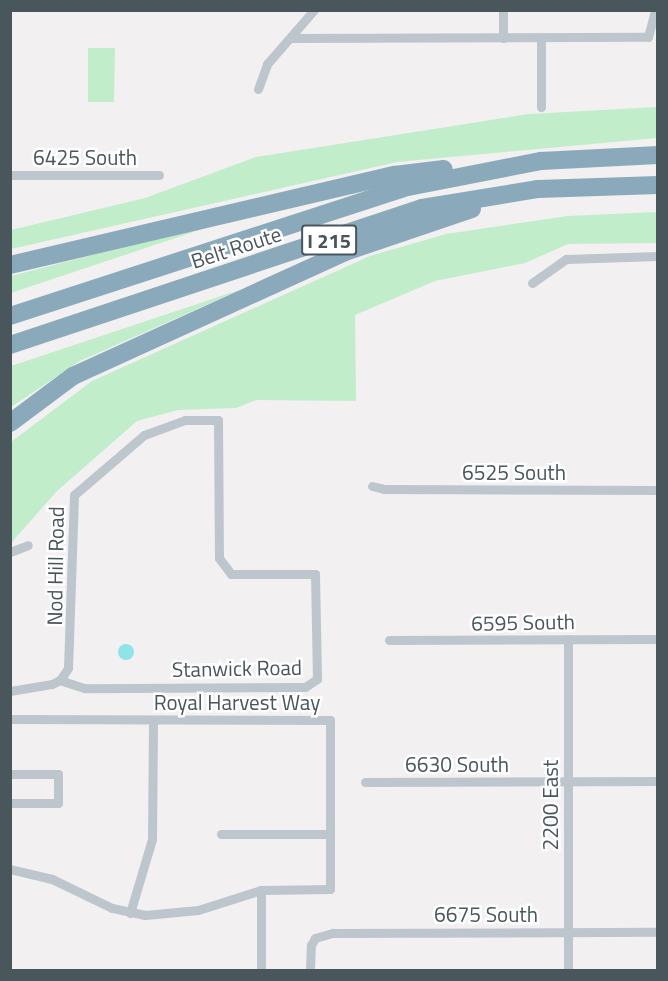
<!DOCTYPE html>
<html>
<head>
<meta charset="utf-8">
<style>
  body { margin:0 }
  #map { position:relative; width:668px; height:981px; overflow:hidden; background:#f2f0f0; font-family:"Titillium Web",sans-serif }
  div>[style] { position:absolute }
  .green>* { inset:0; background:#c1edcb }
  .water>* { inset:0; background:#90e4e8 }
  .round { border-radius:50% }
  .street>* { height:9px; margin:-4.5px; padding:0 4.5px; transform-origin:4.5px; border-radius:4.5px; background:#bcc6cc }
  .highway>* { height:18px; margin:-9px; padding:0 9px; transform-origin:9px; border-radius:9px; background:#8aaabc }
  span { translate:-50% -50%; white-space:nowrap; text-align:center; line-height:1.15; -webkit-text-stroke:5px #fff; paint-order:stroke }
  .shield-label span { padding:2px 4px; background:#fff; border:2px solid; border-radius:4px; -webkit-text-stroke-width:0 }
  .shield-label { font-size:20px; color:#49565c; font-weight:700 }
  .street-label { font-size:21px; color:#49565c }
  .frame { position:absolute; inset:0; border:12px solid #49565c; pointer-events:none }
</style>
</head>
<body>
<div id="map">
  <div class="green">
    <div style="clip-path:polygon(88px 48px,115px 48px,114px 102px,88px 102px)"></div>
    <div style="clip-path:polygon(657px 107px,657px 138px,397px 162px,11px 249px,11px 230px,145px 198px,256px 157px,529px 114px)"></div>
    <div style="clip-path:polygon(657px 212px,657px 243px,568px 244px,525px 263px,435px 281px,355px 315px,356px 401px,256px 400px,236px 408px,178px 410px,137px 421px,57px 491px,11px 543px,11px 442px,92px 381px,370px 256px,446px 234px,568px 216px)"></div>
    <div style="clip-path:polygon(232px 219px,86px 268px,11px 293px,11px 276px)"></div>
    <div style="clip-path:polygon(242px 289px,80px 361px,11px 407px,11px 366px)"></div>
  </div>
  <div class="water">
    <div class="round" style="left:118px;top:644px;width:16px;height:16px"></div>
  </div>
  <div class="street">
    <div style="left:291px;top:38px;width:357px;rotate:-0.2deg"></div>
    <div style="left:648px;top:37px;width:28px;rotate:-75deg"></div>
    <div style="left:503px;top:38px;width:28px;rotate:-90deg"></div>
    <div style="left:541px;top:38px;width:69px;rotate:90deg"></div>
    <div style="left:258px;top:89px;width:27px;rotate:-70deg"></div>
    <div style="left:267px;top:64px;width:72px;rotate:-49deg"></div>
    <div style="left:10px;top:175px;width:149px"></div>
    <div style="left:532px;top:283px;width:42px;rotate:-35.2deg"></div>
    <div style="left:566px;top:259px;width:92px;rotate:-1.9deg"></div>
    <div style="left:372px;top:486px;width:12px;rotate:14deg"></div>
    <div style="left:384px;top:489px;width:274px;rotate:0.2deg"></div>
    <div style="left:10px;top:552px;width:19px;rotate:-21deg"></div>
    <div style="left:389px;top:640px;width:269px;rotate:-0.2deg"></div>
    <div style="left:10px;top:691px;width:43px;rotate:-9.5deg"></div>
    <div style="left:52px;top:684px;width:9px;rotate:-27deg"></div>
    <div style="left:60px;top:680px;width:14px;rotate:-56deg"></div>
    <div style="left:68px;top:668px;width:173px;rotate:-88deg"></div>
    <div style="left:74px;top:495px;width:92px;rotate:-40.6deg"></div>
    <div style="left:144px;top:435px;width:44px;rotate:-20.1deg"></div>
    <div style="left:185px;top:420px;width:33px"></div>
    <div style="left:218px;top:420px;width:138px;rotate:89.6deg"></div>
    <div style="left:219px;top:558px;width:20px;rotate:53deg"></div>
    <div style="left:231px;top:574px;width:84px"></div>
    <div style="left:315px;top:574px;width:105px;rotate:88.9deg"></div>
    <div style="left:317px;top:679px;width:14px;rotate:146deg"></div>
    <div style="left:305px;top:687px;width:221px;rotate:179.7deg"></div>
    <div style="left:84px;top:688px;width:25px;rotate:-162deg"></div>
    <div style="left:10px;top:719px;width:320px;rotate:0.2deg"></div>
    <div style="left:330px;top:720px;width:169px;rotate:90deg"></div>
    <div style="left:330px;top:889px;width:69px;rotate:179.2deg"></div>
    <div style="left:261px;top:890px;width:66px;rotate:162.4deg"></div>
    <div style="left:198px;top:910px;width:53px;rotate:174.6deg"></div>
    <div style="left:145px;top:915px;width:34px;rotate:-168deg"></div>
    <div style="left:112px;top:908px;width:67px;rotate:-154.2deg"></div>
    <div style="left:52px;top:879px;width:43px;rotate:-166.6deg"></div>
    <div style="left:10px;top:774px;width:48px"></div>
    <div style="left:58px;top:774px;width:29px;rotate:90deg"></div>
    <div style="left:58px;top:803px;width:48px;rotate:180deg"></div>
    <div style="left:365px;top:782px;width:293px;rotate:-0.2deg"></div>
    <div style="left:221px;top:834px;width:109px"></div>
    <div style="left:261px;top:890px;width:80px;rotate:90deg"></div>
    <div style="left:130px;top:913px;width:77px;rotate:-73.4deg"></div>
    <div style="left:152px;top:839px;width:119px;rotate:-89.5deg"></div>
    <div style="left:310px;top:970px;width:25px;rotate:-88deg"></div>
    <div style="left:311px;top:945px;width:8px;rotate:-60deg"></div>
    <div style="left:315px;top:938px;width:19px;rotate:-16deg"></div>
    <div style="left:333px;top:933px;width:325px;rotate:-0.2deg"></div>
    <div style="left:568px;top:970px;width:331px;rotate:-90deg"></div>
  </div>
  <div class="highway">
    <div style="left:10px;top:265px;width:395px;rotate:-13.2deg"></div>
    <div style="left:395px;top:175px;width:49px;rotate:-7deg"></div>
    <div style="left:10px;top:316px;width:413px;rotate:-18deg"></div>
    <div style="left:403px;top:188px;width:141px;rotate:-11.1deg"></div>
    <div style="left:541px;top:161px;width:117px;rotate:-2.9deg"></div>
    <div style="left:10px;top:345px;width:434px;rotate:-18.4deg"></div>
    <div style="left:422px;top:208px;width:118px;rotate:-9.3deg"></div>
    <div style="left:538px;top:189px;width:120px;rotate:-1.9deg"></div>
    <div style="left:10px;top:423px;width:79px;rotate:-36.7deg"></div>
    <div style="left:73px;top:376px;width:299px;rotate:-24.5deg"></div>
    <div style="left:345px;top:252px;width:134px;rotate:-18.7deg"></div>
  </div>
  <div class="shield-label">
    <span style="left:329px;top:240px">I 215</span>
  </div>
  <div class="street-label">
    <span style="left:85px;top:157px">6425 South</span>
    <span style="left:236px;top:247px;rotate:-18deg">Belt Route</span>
    <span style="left:514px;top:472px">6525 South</span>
    <span style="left:55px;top:566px;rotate:-89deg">Nod Hill Road</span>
    <span style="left:523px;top:622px;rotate:-1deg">6595 South</span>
    <span style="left:237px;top:668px;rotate:-1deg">Stanwick Road</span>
    <span style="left:237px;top:702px">Royal Harvest Way</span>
    <span style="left:457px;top:764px">6630 South</span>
    <span style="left:550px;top:805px;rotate:-90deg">2200 East</span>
    <span style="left:486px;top:914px">6675 South</span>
  </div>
  <div class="frame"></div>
</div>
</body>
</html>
